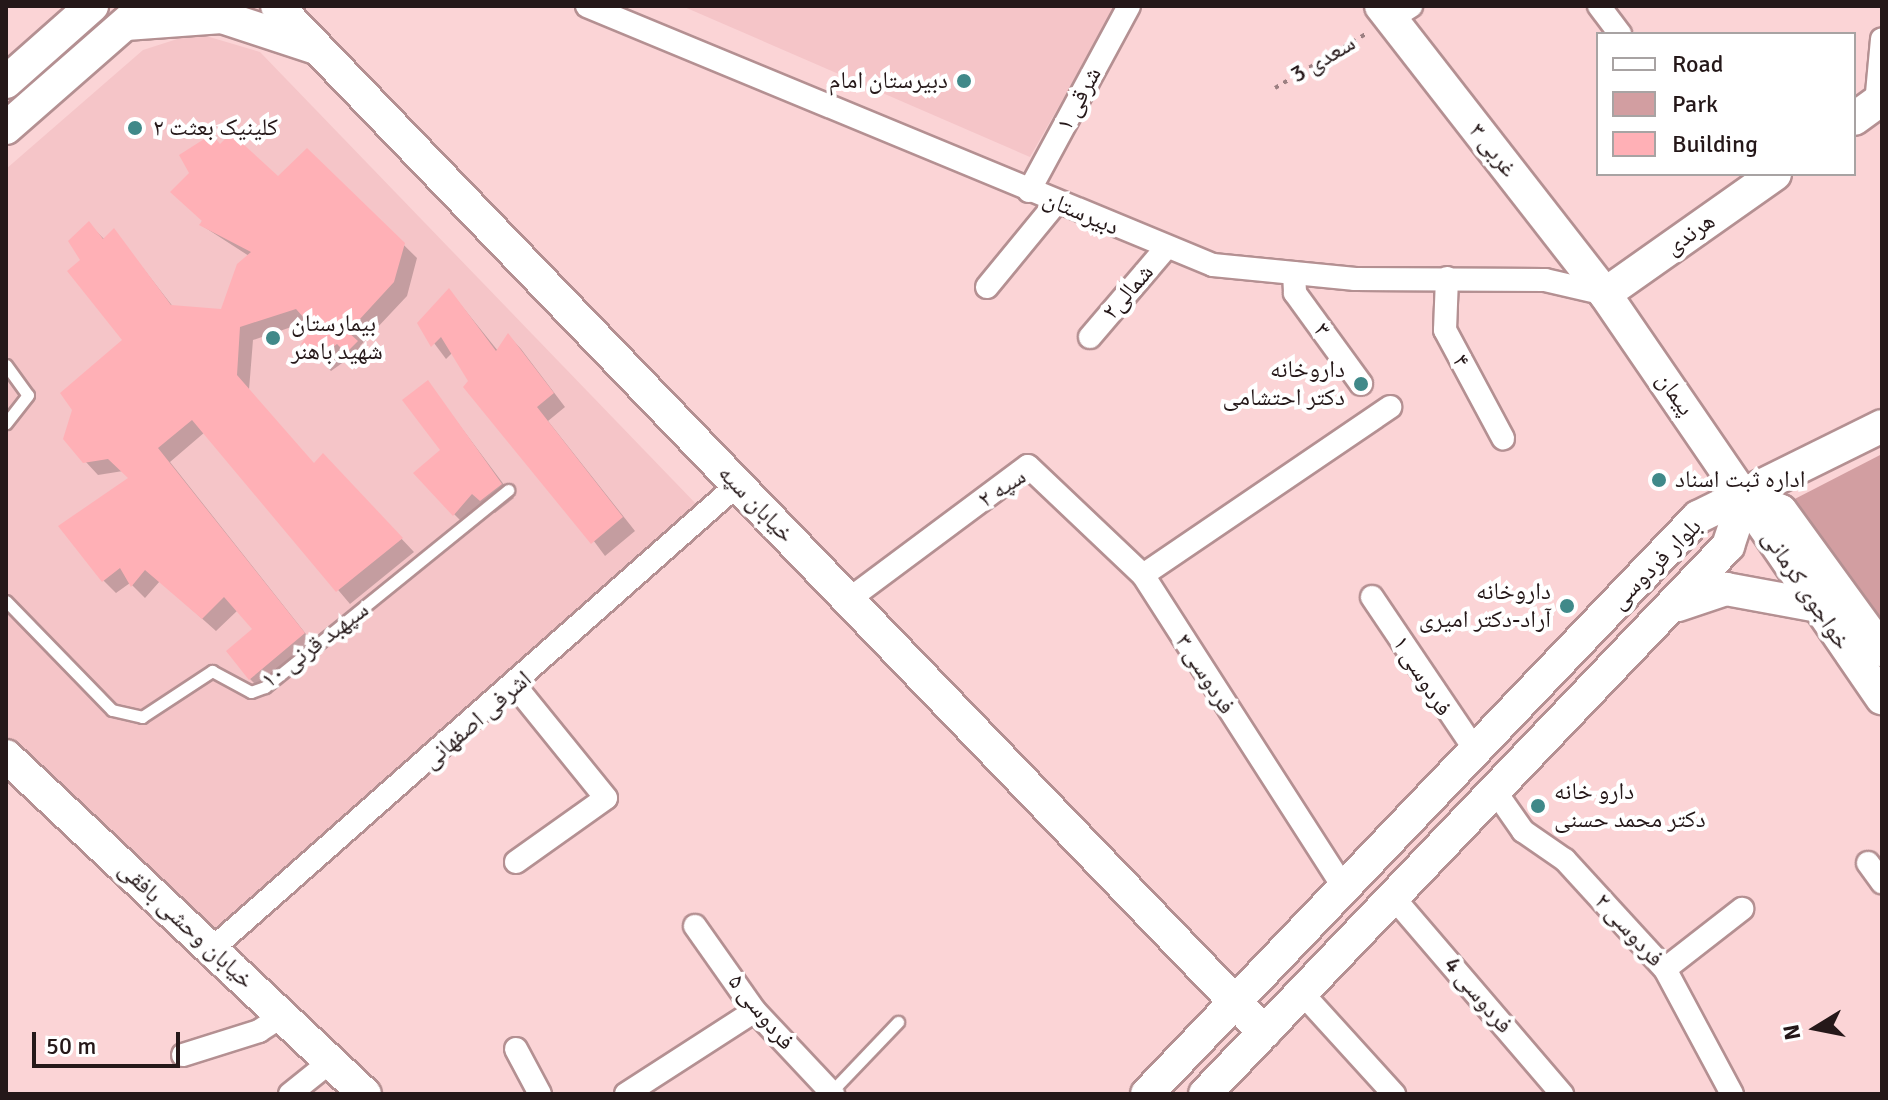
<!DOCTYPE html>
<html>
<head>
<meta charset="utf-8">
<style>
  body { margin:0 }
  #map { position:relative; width:1888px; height:1100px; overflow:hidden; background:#fbd4d6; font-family:Signika,"Noto Naskh Arabic",sans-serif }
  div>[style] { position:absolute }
  .built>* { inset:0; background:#f5c5c8 }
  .green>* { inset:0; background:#d29ea1 }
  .shadow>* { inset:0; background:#0003 }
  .building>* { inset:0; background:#ffb0b6 }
  .path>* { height:4px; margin-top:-2px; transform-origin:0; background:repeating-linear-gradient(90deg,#9c8082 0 4px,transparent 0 10px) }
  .roads { filter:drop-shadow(2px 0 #b49092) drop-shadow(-2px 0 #b49092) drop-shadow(0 2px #b49092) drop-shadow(0 -2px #b49092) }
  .lane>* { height:11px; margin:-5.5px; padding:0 5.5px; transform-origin:5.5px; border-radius:5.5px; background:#fff }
  .street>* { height:22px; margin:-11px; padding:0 11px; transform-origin:11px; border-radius:11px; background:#fff }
  .secondary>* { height:32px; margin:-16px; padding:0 16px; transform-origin:16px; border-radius:16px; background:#fff }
  .dots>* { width:22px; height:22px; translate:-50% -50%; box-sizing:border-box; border:4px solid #fff; border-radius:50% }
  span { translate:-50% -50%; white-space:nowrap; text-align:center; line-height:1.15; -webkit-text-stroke:8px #fff; paint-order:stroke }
  .street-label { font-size:24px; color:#251819 }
  .poi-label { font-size:24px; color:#251819 }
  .right { translate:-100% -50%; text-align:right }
  .left { translate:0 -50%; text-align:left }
  .frame { position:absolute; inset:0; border:8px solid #251819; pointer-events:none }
  .legend { position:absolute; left:1596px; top:32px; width:260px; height:144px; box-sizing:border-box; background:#fff; border:2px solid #a8a3a3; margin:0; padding:10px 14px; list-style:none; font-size:24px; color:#251819 }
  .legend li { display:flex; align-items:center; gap:16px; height:40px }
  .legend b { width:40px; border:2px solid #a8a3a3 }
  .north { position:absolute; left:1776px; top:988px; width:80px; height:80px; -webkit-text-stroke:6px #fff; paint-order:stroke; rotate:260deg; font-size:22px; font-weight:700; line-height:32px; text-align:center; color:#251819 }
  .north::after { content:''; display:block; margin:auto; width:28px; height:36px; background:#251819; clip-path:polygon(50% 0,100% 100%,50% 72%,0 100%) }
  .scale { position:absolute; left:32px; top:1032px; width:148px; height:36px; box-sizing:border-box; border:4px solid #251819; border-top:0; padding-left:10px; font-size:24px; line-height:28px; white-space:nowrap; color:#251819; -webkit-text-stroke:6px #fff; paint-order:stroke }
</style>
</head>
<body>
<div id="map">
  <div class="built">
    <div style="clip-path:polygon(682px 6px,1116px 6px,1030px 157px)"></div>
    <div style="clip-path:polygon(196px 33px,260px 52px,700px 508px,212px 931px,6px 741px,6px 169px,143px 50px)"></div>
  </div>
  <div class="green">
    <div style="clip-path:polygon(1882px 454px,1882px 639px,1785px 504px)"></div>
  </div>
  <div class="shadow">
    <div style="clip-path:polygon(220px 146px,278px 179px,307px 150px,417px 258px,407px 296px,360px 346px,369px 356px,361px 365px,352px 356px,331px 371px,303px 344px,316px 328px,309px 321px,253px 340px,249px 390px,314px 465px,336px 469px,414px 552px,350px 604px,205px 432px,170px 462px,317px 648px,263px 692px,250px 679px,255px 629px,238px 610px,216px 631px,160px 581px,145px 598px,130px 583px,116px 593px,103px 580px,131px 479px,123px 471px,98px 475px,85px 461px,125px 340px,83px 260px,89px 224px,105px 240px,114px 231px,174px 308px,222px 311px,249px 256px,201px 225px)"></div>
    <div style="clip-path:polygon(449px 290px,498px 351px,509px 336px,521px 349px,565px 407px,548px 421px,635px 531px,605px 556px,453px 352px,446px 359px,419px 323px)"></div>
    <div style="clip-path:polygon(428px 383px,514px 498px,495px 513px,487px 506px,467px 527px,454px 514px)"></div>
  </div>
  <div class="building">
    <div style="clip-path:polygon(231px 133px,278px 176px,307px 148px,405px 243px,394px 282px,348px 332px,358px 341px,346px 353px,337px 344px,317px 359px,301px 344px,313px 328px,296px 309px,240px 327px,237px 375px,314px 463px,323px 453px,403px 538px,336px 592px,192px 420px,158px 448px,305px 633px,249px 680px,226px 651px,252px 629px,224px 597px,202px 619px,145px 570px,131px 587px,120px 568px,102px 582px,58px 526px,128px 478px,108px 459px,83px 463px,63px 439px,72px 410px,60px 393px,122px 340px,67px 271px,80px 260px,68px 241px,89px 221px,103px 239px,114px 228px,171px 305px,221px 309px,237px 264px,251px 252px,199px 225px,202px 221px,170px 192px,189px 173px,179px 155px,212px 134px,220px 144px)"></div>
    <div style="clip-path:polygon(449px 288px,496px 351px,508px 333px,554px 393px,537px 407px,623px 517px,591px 544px,463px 387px,468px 381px,441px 337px,431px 347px,417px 323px)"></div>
    <div style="clip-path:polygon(428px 380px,502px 484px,480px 501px,472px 494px,453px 516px,413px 473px,440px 450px,402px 400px)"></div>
  </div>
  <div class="path">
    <div style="left:1275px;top:88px;width:109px;rotate:-30.8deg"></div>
  </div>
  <div class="roads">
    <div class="lane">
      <div style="left:6px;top:365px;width:37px;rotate:54deg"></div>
      <div style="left:28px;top:395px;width:36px;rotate:128deg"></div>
      <div style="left:6px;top:601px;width:152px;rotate:45.8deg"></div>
      <div style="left:112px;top:710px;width:31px;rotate:13deg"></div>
      <div style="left:142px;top:717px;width:84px;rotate:-33.3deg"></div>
      <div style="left:212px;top:671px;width:44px;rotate:28.3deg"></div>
      <div style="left:251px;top:692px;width:15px;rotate:-20deg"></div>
      <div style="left:265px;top:687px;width:313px;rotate:-39deg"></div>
      <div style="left:831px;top:1092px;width:97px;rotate:-46.3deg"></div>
    </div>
    <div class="street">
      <div style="left:587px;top:6px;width:677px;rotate:22.48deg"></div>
      <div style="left:1213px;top:265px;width:143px;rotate:5.6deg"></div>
      <div style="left:1355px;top:279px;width:190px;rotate:0.3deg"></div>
      <div style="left:1545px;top:280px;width:62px;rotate:13.1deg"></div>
      <div style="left:1599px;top:6px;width:35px;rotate:53deg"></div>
      <div style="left:1391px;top:19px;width:24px;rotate:-33deg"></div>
      <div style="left:1876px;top:104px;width:65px;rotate:-84.7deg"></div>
      <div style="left:1029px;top:191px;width:210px;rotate:-61.6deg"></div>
      <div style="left:1294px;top:273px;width:20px;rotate:87deg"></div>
      <div style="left:1295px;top:293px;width:112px;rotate:54deg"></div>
      <div style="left:1447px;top:278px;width:52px;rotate:92.2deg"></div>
      <div style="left:1445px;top:330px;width:123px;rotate:61.8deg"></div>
      <div style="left:987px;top:287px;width:109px;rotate:-50.6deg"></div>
      <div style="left:1090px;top:337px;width:118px;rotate:-49.5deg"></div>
      <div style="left:1372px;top:597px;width:186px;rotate:56deg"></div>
      <div style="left:848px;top:600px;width:224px;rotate:-36.7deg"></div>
      <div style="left:1028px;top:466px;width:158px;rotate:43.5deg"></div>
      <div style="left:1495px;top:791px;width:49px;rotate:55deg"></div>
      <div style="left:1523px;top:831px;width:51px;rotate:34.6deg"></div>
      <div style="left:1565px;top:860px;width:148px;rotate:47.5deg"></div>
      <div style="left:1665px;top:969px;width:142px;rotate:61.8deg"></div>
      <div style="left:516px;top:862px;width:110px;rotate:-35.4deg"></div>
      <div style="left:606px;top:798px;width:143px;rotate:-129deg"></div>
      <div style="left:1868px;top:863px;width:24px;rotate:54deg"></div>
      <div style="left:1344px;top:888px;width:372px;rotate:-122.7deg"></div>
      <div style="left:1143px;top:575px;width:299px;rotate:-34.2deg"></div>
      <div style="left:1393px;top:897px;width:260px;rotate:49.4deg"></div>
      <div style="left:695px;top:926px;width:104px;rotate:54.8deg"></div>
      <div style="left:755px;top:1011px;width:114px;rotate:46.8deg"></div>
      <div style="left:212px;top:949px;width:701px;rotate:-41.47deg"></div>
      <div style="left:1665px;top:969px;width:98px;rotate:-37.9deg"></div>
      <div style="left:1302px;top:993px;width:137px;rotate:47.7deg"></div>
      <div style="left:516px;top:1049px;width:51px;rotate:61.9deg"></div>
      <div style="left:183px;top:1055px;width:80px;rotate:-17.5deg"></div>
      <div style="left:259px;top:1031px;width:27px;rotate:-33deg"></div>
      <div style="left:290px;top:1094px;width:51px;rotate:-38.7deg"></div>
      <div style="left:626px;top:1094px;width:153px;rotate:-32.8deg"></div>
    </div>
    <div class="secondary">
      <div style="left:277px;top:6px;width:1424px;rotate:46.11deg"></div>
      <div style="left:1381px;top:6px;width:365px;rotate:52.1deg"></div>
      <div style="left:1605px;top:294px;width:490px;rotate:55.6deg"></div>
      <div style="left:126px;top:24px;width:96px;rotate:-4.2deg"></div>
      <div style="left:222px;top:17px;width:96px;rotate:18.2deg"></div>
      <div style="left:6px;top:82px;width:115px;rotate:-41.5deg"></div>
      <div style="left:1854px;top:119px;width:34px;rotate:-36deg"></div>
      <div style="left:6px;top:128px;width:181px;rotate:-41.2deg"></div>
      <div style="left:1605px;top:294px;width:208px;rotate:-35.2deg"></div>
      <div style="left:1745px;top:495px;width:39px;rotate:24deg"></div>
      <div style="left:1781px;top:511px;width:172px;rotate:54deg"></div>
      <div style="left:1678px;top:605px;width:51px;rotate:-18.4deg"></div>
      <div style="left:1726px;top:589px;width:87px;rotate:10.5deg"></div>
      <div style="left:6px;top:756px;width:493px;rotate:43.3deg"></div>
      <div style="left:1147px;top:1094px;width:798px;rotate:-46.32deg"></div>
      <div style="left:1698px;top:517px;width:205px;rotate:-26.3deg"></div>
      <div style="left:1205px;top:1094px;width:758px;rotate:-46.34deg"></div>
      <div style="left:1728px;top:546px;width:54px;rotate:-71.6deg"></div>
    </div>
  </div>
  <div class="dots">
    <div style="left:964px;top:81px;background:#408989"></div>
    <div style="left:135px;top:128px;background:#408989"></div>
    <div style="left:273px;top:338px;background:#408989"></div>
    <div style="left:1361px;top:384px;background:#408989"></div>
    <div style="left:1659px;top:480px;background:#408989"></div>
    <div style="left:1567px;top:606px;background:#408989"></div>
    <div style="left:1538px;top:806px;background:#408989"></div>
  </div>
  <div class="street-label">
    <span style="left:1323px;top:59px;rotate:-31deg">سعدی 3</span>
    <span style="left:1079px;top:99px;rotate:-62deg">شرقی ۱</span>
    <span style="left:1493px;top:150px;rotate:52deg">۳ غربی</span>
    <span style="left:1081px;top:213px;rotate:23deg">دبیرستان</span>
    <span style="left:1690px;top:234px;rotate:-35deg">هرندی</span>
    <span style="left:1128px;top:292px;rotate:-49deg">شمالی۲</span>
    <span style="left:1322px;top:330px;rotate:54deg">۳</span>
    <span style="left:1461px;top:361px;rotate:62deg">۴</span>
    <span style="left:1675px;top:394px;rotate:55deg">پیمان</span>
    <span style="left:1002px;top:488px;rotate:-33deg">سپه ۲</span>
    <span style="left:756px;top:504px;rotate:46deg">خیابان سپه</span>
    <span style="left:1656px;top:564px;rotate:-45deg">بلوار فردوسی</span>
    <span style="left:1806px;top:590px;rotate:56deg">خواجوی کرمانی</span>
    <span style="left:315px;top:645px;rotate:-37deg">سپهبد قرنی ۱۰</span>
    <span style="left:1205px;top:674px;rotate:58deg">فردوسی ۳</span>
    <span style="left:1422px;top:676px;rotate:58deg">فردوسی ۱</span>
    <span style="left:477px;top:720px;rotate:-41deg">اشرفی اصفهانی</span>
    <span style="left:186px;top:925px;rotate:43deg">خیابان وحشی بافقی</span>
    <span style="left:1629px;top:930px;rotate:48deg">فردوسی ۲</span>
    <span style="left:1478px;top:995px;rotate:50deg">فردوسی 4</span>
    <span style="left:761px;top:1012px;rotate:51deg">فردوسی ۵</span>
  </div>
  <div class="poi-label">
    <span class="right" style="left:948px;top:81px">دبیرستان امام</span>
    <span class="left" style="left:153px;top:128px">کلینیک بعثت ۲</span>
    <span class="left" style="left:291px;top:338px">بیمارستان<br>شهید باهنر</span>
    <span class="right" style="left:1345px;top:384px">داروخانه<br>دکتر احتشامی</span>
    <span class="left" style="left:1675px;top:480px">اداره ثبت اسناد</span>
    <span class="right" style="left:1551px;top:606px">داروخانه<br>آراد-دکتر امیری</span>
    <span class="left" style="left:1554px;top:806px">دارو خانه<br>دکتر محمد حسنی</span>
  </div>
  <div class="frame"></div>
  <ul class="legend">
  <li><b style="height:10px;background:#fff"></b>Road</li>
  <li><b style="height:22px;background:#d29ea1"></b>Park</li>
  <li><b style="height:22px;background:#ffb0b6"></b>Building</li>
  </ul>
  <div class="north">N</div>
  <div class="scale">50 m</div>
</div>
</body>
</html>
